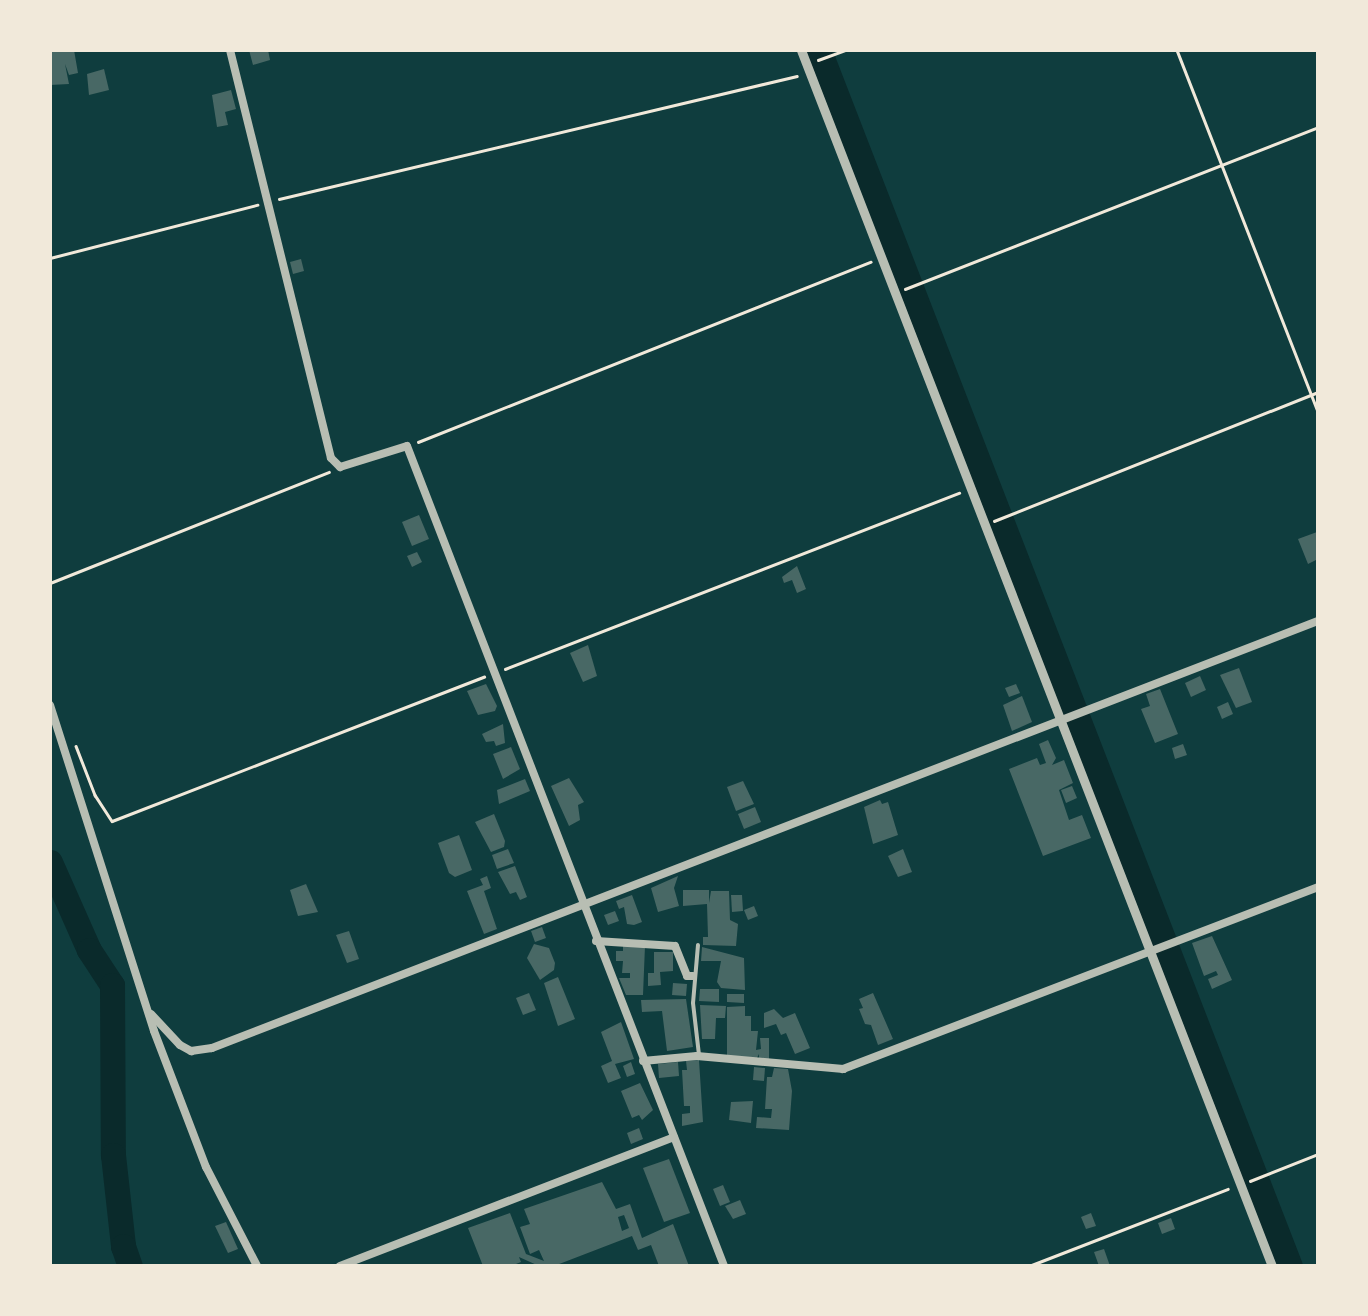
<!DOCTYPE html>
<html>
<head>
<meta charset="utf-8">
<style>
  body { margin:0 }
  #map { position:relative; width:1368px; height:1316px; overflow:hidden; background:#0f3d3e; font-family:Poppins,sans-serif }
  div>[style] { position:absolute }
  .river>* { height:25px; margin:-12.5px; padding:0 12.5px; transform-origin:12.5px; border-radius:12.5px; background:#0a2a2b }
  .building>* { inset:0; background:#486865 }
  .path>* { height:2.5px; margin:-1.25px; padding:0 1.25px; transform-origin:1.25px; border-radius:1.25px; background:#f1e9da }
  .service>* { height:4px; margin:-2px; padding:0 2px; transform-origin:2px; border-radius:2px; background:#b8beb3 }
  .minor>* { height:8px; margin:-4px; padding:0 4px; transform-origin:4px; border-radius:4px; background:#b8beb3 }
  .tertiary>* { height:9px; margin:-4.5px; padding:0 4.5px; transform-origin:4.5px; border-radius:4.5px; background:#b8beb3 }
  span { translate:-50% -50%; white-space:nowrap; text-align:center; line-height:1.15; -webkit-text-stroke:8px #f1e9da; paint-order:stroke }
  .frame { position:absolute; inset:0; border:52px solid #f1e9da; pointer-events:none }
</style>
</head>
<body>
<div id="map">
  <div class="river">
    <div style="left:819px;top:50px;width:1304px;rotate:68.83deg"></div>
    <div style="left:50px;top:862px;width:96px;rotate:66.1deg"></div>
    <div style="left:89px;top:950px;width:42px;rotate:56.7deg"></div>
    <div style="left:112px;top:985px;width:170px;rotate:89.7deg"></div>
    <div style="left:113px;top:1155px;width:92px;rotate:83.7deg"></div>
    <div style="left:123px;top:1246px;width:21px;rotate:71deg"></div>
  </div>
  <div class="building">
    <div style="clip-path:polygon(50px 50px,74px 50px,78px 73px,69px 75px,65px 64px,69px 84px,50px 85px)"></div>
    <div style="clip-path:polygon(249px 50px,268px 50px,270px 60px,253px 65px)"></div>
    <div style="clip-path:polygon(104px 69px,109px 90px,89px 95px,87px 74px)"></div>
    <div style="clip-path:polygon(231px 90px,236px 109px,225px 112px,228px 125px,217px 127px,212px 95px)"></div>
    <div style="clip-path:polygon(301px 259px,304px 271px,293px 274px,290px 262px)"></div>
    <div style="clip-path:polygon(419px 515px,429px 539px,412px 546px,402px 522px)"></div>
    <div style="clip-path:polygon(1317px 532px,1318px 559px,1308px 564px,1298px 539px)"></div>
    <div style="clip-path:polygon(417px 552px,422px 562px,412px 567px,407px 556px)"></div>
    <div style="clip-path:polygon(797px 566px,806px 589px,797px 593px,792px 580px,784px 583px,782px 577px)"></div>
    <div style="clip-path:polygon(588px 645px,597px 676px,583px 682px,570px 653px)"></div>
    <div style="clip-path:polygon(1239px 668px,1252px 702px,1236px 708px,1220px 675px)"></div>
    <div style="clip-path:polygon(1200px 676px,1206px 690px,1191px 697px,1185px 683px)"></div>
    <div style="clip-path:polygon(486px 684px,497px 706px,495px 711px,478px 715px,467px 691px)"></div>
    <div style="clip-path:polygon(1016px 684px,1020px 693px,1009px 697px,1005px 688px)"></div>
    <div style="clip-path:polygon(1160px 689px,1178px 734px,1155px 743px,1141px 709px,1150px 706px,1146px 694px)"></div>
    <div style="clip-path:polygon(1022px 696px,1032px 722px,1012px 731px,1003px 705px)"></div>
    <div style="clip-path:polygon(1228px 702px,1233px 714px,1222px 719px,1217px 707px)"></div>
    <div style="clip-path:polygon(503px 724px,505px 743px,496px 746px,494px 741px,486px 742px,482px 734px)"></div>
    <div style="clip-path:polygon(1048px 740px,1056px 758px,1052px 765px,1064px 760px,1073px 783px,1059px 790px,1069px 820px,1082px 815px,1091px 838px,1043px 856px,1009px 769px,1037px 758px,1040px 765px,1046px 763px,1039px 744px)"></div>
    <div style="clip-path:polygon(1183px 744px,1187px 755px,1175px 759px,1172px 748px)"></div>
    <div style="clip-path:polygon(511px 747px,520px 769px,503px 779px,493px 754px)"></div>
    <div style="clip-path:polygon(569px 778px,584px 802px,578px 805px,580px 820px,569px 826px,551px 786px)"></div>
    <div style="clip-path:polygon(525px 779px,530px 791px,499px 804px,497px 790px)"></div>
    <div style="clip-path:polygon(743px 781px,754px 804px,736px 811px,727px 787px)"></div>
    <div style="clip-path:polygon(1072px 786px,1077px 798px,1066px 803px,1061px 790px)"></div>
    <div style="clip-path:polygon(880px 800px,882px 804px,888px 802px,898px 835px,873px 844px,864px 807px)"></div>
    <div style="clip-path:polygon(755px 807px,761px 822px,744px 829px,738px 814px)"></div>
    <div style="clip-path:polygon(494px 814px,505px 841px,504px 847px,491px 852px,475px 822px)"></div>
    <div style="clip-path:polygon(459px 835px,472px 870px,455px 877px,449px 873px,438px 843px)"></div>
    <div style="clip-path:polygon(508px 849px,514px 863px,497px 869px,492px 855px)"></div>
    <div style="clip-path:polygon(903px 849px,912px 872px,898px 877px,888px 856px)"></div>
    <div style="clip-path:polygon(515px 866px,527px 897px,520px 900px,516px 892px,510px 894px,498px 872px)"></div>
    <div style="clip-path:polygon(487px 876px,491px 888px,484px 891px,497px 929px,484px 934px,467px 891px,483px 885px,480px 879px)"></div>
    <div style="clip-path:polygon(678px 876px,674px 888px,679px 906px,658px 912px,651px 888px)"></div>
    <div style="clip-path:polygon(306px 884px,318px 912px,298px 916px,290px 890px)"></div>
    <div style="clip-path:polygon(683px 890px,709px 890px,709px 903px,711px 891px,729px 891px,730px 920px,738px 924px,736px 946px,703px 945px,703px 937px,708px 937px,707px 904px,683px 906px)"></div>
    <div style="clip-path:polygon(632px 895px,642px 922px,634px 925px,627px 924px,624px 907px,619px 909px,616px 901px)"></div>
    <div style="clip-path:polygon(731px 895px,742px 895px,743px 911px,732px 912px)"></div>
    <div style="clip-path:polygon(754px 906px,758px 916px,748px 920px,744px 910px)"></div>
    <div style="clip-path:polygon(615px 911px,619px 921px,608px 925px,604px 915px)"></div>
    <div style="clip-path:polygon(542px 927px,546px 938px,535px 942px,531px 931px)"></div>
    <div style="clip-path:polygon(349px 931px,359px 959px,347px 963px,336px 935px)"></div>
    <div style="clip-path:polygon(1212px 936px,1232px 980px,1212px 989px,1208px 979px,1218px 975px,1216px 971px,1204px 976px,1192px 943px)"></div>
    <div style="clip-path:polygon(534px 944px,549px 948px,555px 963px,554px 970px,540px 980px,527px 958px)"></div>
    <div style="clip-path:polygon(623px 946px,645px 946px,643px 995px,626px 995px,619px 978px,630px 978px,630px 973px,622px 973px,623px 961px,616px 961px,616px 951px,623px 951px)"></div>
    <div style="clip-path:polygon(702px 947px,744px 958px,745px 990px,721px 988px,717px 982px,721px 961px,701px 961px)"></div>
    <div style="clip-path:polygon(654px 952px,673px 952px,673px 971px,660px 972px,661px 985px,648px 986px,648px 973px,654px 973px)"></div>
    <div style="clip-path:polygon(558px 977px,575px 1019px,558px 1026px,544px 983px)"></div>
    <div style="clip-path:polygon(673px 983px,687px 984px,686px 996px,672px 995px)"></div>
    <div style="clip-path:polygon(700px 989px,719px 989px,719px 1002px,699px 1001px)"></div>
    <div style="clip-path:polygon(529px 993px,536px 1010px,523px 1015px,516px 998px)"></div>
    <div style="clip-path:polygon(873px 993px,893px 1039px,878px 1045px,871px 1025px,865px 1024px,859px 1009px,863px 1008px,859px 999px)"></div>
    <div style="clip-path:polygon(727px 994px,744px 994px,744px 1003px,727px 1002px)"></div>
    <div style="clip-path:polygon(686px 999px,693px 1047px,667px 1051px,662px 1011px,642px 1012px,641px 1000px)"></div>
    <div style="clip-path:polygon(700px 1005px,726px 1006px,725px 1018px,716px 1018px,715px 1039px,702px 1039px)"></div>
    <div style="clip-path:polygon(745px 1006px,745px 1016px,751px 1016px,751px 1031px,758px 1031px,756px 1050px,761px 1049px,760px 1038px,769px 1038px,769px 1059px,759px 1060px,759px 1054px,757px 1058px,727px 1056px,727px 1007px)"></div>
    <div style="clip-path:polygon(774px 1009px,783px 1018px,795px 1013px,810px 1048px,795px 1054px,786px 1033px,781px 1035px,776px 1024px,764px 1028px,764px 1013px)"></div>
    <div style="clip-path:polygon(621px 1022px,634px 1059px,615px 1064px,621px 1078px,608px 1083px,601px 1066px,612px 1061px,601px 1032px)"></div>
    <div style="clip-path:polygon(699px 1060px,703px 1122px,682px 1126px,682px 1114px,690px 1113px,690px 1106px,684px 1106px,682px 1070px,687px 1070px,686px 1061px)"></div>
    <div style="clip-path:polygon(631px 1062px,635px 1074px,627px 1077px,623px 1066px)"></div>
    <div style="clip-path:polygon(678px 1062px,679px 1076px,659px 1078px,658px 1064px)"></div>
    <div style="clip-path:polygon(754px 1067px,765px 1068px,764px 1081px,753px 1080px)"></div>
    <div style="clip-path:polygon(774px 1068px,788px 1069px,792px 1091px,789px 1130px,756px 1128px,757px 1117px,771px 1118px,772px 1109px,765px 1109px,767px 1077px,772px 1077px)"></div>
    <div style="clip-path:polygon(640px 1083px,653px 1110px,642px 1120px,639px 1115px,632px 1118px,621px 1091px)"></div>
    <div style="clip-path:polygon(753px 1101px,751px 1123px,729px 1120px,731px 1102px)"></div>
    <div style="clip-path:polygon(639px 1128px,643px 1139px,631px 1144px,627px 1133px)"></div>
    <div style="clip-path:polygon(669px 1159px,690px 1213px,664px 1222px,643px 1168px)"></div>
    <div style="clip-path:polygon(evenodd,602px 1182px,616px 1209px,630px 1204px,642px 1238px,673px 1224px,689px 1266px,659px 1266px,651px 1245px,638px 1250px,632px 1236px,554px 1266px,539px 1266px,519px 1257px,521px 1262px,511px 1266px,483px 1266px,468px 1228px,510px 1213px,526px 1254px,544px 1261px,539px 1250px,530px 1254px,520px 1227px,530px 1224px,524px 1209px,602px 1182px,624px 1215px,629px 1228px,622px 1231px,618px 1217px,624px 1215px)"></div>
    <div style="clip-path:polygon(723px 1185px,730px 1202px,720px 1206px,713px 1189px)"></div>
    <div style="clip-path:polygon(740px 1200px,746px 1214px,733px 1219px,725px 1206px)"></div>
    <div style="clip-path:polygon(1091px 1213px,1096px 1226px,1086px 1229px,1081px 1217px)"></div>
    <div style="clip-path:polygon(1171px 1218px,1175px 1229px,1162px 1234px,1158px 1223px)"></div>
    <div style="clip-path:polygon(226px 1222px,238px 1249px,228px 1253px,215px 1226px)"></div>
    <div style="clip-path:polygon(1104px 1249px,1110px 1266px,1099px 1266px,1094px 1252px)"></div>
  </div>
  <div class="path">
    <div style="left:1177px;top:50px;width:388px;rotate:68.7deg"></div>
    <div style="left:818px;top:60px;width:29px;rotate:-20deg"></div>
    <div style="left:279px;top:199px;width:532px;rotate:-13.36deg"></div>
    <div style="left:50px;top:258px;width:214px;rotate:-14.4deg"></div>
    <div style="left:905px;top:289px;width:444px;rotate:-21.4deg"></div>
    <div style="left:418px;top:442px;width:487px;rotate:-21.7deg"></div>
    <div style="left:994px;top:521px;width:349px;rotate:-21.7deg"></div>
    <div style="left:50px;top:583px;width:300px;rotate:-21.7deg"></div>
    <div style="left:505px;top:669px;width:487px;rotate:-21.2deg"></div>
    <div style="left:76px;top:746px;width:53px;rotate:68.8deg"></div>
    <div style="left:95px;top:795px;width:31px;rotate:57deg"></div>
    <div style="left:112px;top:821px;width:399px;rotate:-21.2deg"></div>
    <div style="left:1250px;top:1181px;width:73px;rotate:-21.7deg"></div>
    <div style="left:1029px;top:1266px;width:213px;rotate:-21.2deg"></div>
  </div>
  <div class="service">
    <div style="left:698px;top:945px;width:58px;rotate:94.9deg"></div>
    <div style="left:693px;top:1003px;width:52px;rotate:83.4deg"></div>
  </div>
  <div class="minor">
    <div style="left:230px;top:50px;width:420px;rotate:76.1deg"></div>
    <div style="left:331px;top:458px;width:13px;rotate:45deg"></div>
    <div style="left:340px;top:467px;width:70px;rotate:-17.4deg"></div>
    <div style="left:407px;top:446px;width:879px;rotate:68.86deg"></div>
    <div style="left:50px;top:705px;width:342px;rotate:72.3deg"></div>
    <div style="left:154px;top:1031px;width:146px;rotate:69.1deg"></div>
    <div style="left:206px;top:1167px;width:111px;rotate:62.7deg"></div>
    <div style="left:596px;top:941px;width:79px;rotate:3.6deg"></div>
    <div style="left:675px;top:946px;width:32px;rotate:68deg"></div>
    <div style="left:687px;top:976px;width:6px"></div>
    <div style="left:151px;top:1014px;width:42px;rotate:46.9deg"></div>
    <div style="left:180px;top:1045px;width:13px;rotate:29deg"></div>
    <div style="left:191px;top:1051px;width:21px;rotate:-8deg"></div>
    <div style="left:212px;top:1048px;width:1186px;rotate:-21.11deg"></div>
    <div style="left:643px;top:1061px;width:54px;rotate:-5.3deg"></div>
    <div style="left:697px;top:1056px;width:147px;rotate:5.1deg"></div>
    <div style="left:843px;top:1069px;width:509px;rotate:-20.96deg"></div>
    <div style="left:340px;top:1266px;width:358px;rotate:-21.1deg"></div>
  </div>
  <div class="tertiary">
    <div style="left:801px;top:50px;width:1304px;rotate:68.83deg"></div>
  </div>
  <div class="frame"></div>
</div>
</body>
</html>
